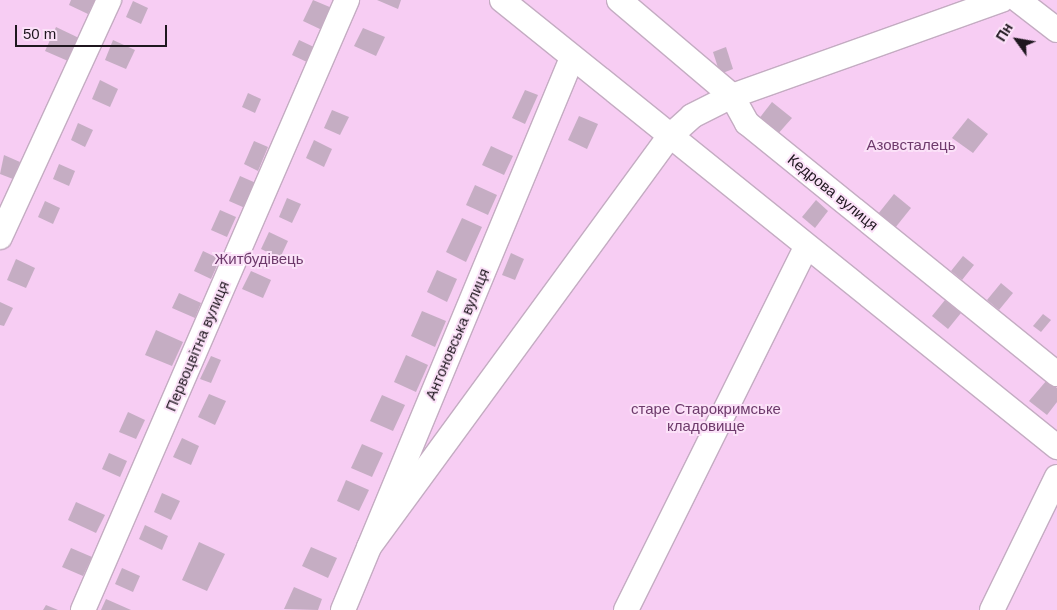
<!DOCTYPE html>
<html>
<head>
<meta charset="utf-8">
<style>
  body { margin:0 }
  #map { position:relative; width:1057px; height:610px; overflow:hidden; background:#fbe1f8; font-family:Helvetica,sans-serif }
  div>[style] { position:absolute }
  .green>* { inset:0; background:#f7cdf3 }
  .building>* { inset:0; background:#c5adc3 }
  .roads { filter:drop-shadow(1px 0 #c4acc2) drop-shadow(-1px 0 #c4acc2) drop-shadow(0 1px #c4acc2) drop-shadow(0 -1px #c4acc2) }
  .minor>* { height:24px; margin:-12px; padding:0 12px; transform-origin:12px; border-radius:12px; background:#fff }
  span { translate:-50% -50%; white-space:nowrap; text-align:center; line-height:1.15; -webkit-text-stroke:4px #fbe1f8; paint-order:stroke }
  .park-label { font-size:15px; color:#6d3a6b }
  .street-label { font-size:15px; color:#1f171f }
  .north { position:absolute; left:992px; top:15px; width:50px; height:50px; -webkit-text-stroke:4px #fbe1f8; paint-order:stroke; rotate:302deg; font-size:14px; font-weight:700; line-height:20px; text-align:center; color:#1f171f }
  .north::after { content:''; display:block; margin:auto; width:18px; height:22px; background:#1f171f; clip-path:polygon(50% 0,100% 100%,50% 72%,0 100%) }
  .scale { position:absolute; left:15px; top:25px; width:152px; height:22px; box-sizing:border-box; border:2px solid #1f171f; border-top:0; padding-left:6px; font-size:15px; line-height:18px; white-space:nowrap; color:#1f171f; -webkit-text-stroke:4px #fbe1f8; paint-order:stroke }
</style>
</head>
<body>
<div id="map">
  <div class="green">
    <div style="clip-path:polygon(0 0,1057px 0,1057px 610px,0 610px)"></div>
  </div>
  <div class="building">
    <div style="clip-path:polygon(71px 0,95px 0,88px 14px,69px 5px)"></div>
    <div style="clip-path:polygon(313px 0,332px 8px,322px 30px,303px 21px)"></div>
    <div style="clip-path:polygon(377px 0,401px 0,398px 9px)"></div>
    <div style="clip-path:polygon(133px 1px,148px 8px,141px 24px,126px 17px)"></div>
    <div style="clip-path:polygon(56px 27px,79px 38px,68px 61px,45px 51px)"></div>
    <div style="clip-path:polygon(363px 28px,385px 37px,376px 56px,354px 46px)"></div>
    <div style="clip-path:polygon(113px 40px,135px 50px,126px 69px,105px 60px)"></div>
    <div style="clip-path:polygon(299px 40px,316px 48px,309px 63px,292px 55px)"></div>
    <div style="clip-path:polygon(726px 47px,733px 69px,720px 74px,713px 52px)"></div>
    <div style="clip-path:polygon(100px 80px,118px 89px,110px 107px,92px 99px)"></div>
    <div style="clip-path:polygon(525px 90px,538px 95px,525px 124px,512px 118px)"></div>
    <div style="clip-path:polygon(248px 93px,261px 99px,255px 113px,242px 107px)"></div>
    <div style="clip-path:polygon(772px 102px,792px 118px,777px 135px,758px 120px)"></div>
    <div style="clip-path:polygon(332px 110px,349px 117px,340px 135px,324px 128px)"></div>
    <div style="clip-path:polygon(579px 116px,598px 124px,587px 149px,568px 140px)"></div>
    <div style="clip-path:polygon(968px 118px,988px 134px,973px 153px,952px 138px)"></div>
    <div style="clip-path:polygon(78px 123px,93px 130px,85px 147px,71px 140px)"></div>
    <div style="clip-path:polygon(314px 140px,332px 149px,324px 167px,306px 158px)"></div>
    <div style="clip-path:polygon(254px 141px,268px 147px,258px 171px,244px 164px)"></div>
    <div style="clip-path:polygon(491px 146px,513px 156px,504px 175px,482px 165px)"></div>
    <div style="clip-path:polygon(4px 155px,20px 162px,13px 179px,0 174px)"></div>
    <div style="clip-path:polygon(59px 164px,75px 171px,69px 186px,53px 179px)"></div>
    <div style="clip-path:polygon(240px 176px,256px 183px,245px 208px,229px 201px)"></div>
    <div style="clip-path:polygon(475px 185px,497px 195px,488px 215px,466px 205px)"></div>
    <div style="clip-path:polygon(894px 194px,911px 208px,895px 228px,878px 214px)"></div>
    <div style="clip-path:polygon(287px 198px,301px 204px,292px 223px,279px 217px)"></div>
    <div style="clip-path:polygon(816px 200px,828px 211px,815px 228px,802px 217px)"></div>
    <div style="clip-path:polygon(45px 201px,60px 208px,53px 224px,38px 217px)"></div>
    <div style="clip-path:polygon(220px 210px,236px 217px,227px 237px,211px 230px)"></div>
    <div style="clip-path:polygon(462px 218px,482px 227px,466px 262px,446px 252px)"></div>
    <div style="clip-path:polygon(269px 232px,288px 241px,280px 258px,261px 249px)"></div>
    <div style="clip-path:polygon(203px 251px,220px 259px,211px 279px,194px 271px)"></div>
    <div style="clip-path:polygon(511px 253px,524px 259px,515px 280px,502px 275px)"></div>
    <div style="clip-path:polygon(963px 256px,974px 265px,962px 280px,951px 271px)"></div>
    <div style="clip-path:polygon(16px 259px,35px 268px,26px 288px,7px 280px)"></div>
    <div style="clip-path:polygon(437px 270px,457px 279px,447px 302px,427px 292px)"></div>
    <div style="clip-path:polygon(251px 271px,271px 280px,263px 298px,242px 289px)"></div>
    <div style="clip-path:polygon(1001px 283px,1013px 293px,999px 310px,987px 300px)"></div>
    <div style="clip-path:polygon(179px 293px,201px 303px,195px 318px,172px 308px)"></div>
    <div style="clip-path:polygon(945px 300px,961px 313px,948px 329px,932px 316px)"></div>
    <div style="clip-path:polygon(0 302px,13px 308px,4px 326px,0 325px)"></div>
    <div style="clip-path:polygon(422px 311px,446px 321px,435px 347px,411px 336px)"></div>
    <div style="clip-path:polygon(1043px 314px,1051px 320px,1041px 332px,1033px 326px)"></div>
    <div style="clip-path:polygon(156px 330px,183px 342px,172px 366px,145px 355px)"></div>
    <div style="clip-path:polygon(406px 355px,428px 365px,416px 392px,394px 382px)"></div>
    <div style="clip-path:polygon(211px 356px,221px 360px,211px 383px,200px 379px)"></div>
    <div style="clip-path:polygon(1047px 380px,1057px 388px,1057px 402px,1047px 415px,1029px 401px)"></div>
    <div style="clip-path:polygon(209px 394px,226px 401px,215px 425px,198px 417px)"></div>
    <div style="clip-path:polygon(382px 395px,405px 405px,393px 431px,370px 421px)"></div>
    <div style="clip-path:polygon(128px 412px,145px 420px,136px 439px,119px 432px)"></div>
    <div style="clip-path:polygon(182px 438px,199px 446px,191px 465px,173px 457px)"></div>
    <div style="clip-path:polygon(362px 444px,383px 453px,372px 477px,351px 468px)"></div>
    <div style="clip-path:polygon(109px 453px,127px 461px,120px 477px,102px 469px)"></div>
    <div style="clip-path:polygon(346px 480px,369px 490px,359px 511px,337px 501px)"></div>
    <div style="clip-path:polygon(162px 493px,180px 501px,171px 520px,154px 512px)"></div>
    <div style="clip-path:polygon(76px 502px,105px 515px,96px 533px,68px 520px)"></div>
    <div style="clip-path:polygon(145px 525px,168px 536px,162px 550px,139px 539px)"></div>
    <div style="clip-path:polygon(199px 542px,225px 554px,207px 591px,182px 580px)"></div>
    <div style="clip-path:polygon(311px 547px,337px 558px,328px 578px,302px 566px)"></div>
    <div style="clip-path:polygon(71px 548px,92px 557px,83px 576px,62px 567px)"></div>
    <div style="clip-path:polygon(122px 568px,140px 576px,133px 592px,115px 584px)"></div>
    <div style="clip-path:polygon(294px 587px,322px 599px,318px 610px,284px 609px)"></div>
    <div style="clip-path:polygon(106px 599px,131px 610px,101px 610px)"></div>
    <div style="clip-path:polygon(46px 605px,58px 610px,43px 610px)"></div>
  </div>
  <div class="roads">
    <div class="minor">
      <div style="left:502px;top:0;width:713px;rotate:38.85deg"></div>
      <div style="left:619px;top:0;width:148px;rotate:40.3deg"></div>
      <div style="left:732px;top:96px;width:31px;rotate:61deg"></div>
      <div style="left:747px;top:123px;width:399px;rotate:39deg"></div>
      <div style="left:1018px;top:0;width:49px;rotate:37.6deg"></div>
      <div style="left:0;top:237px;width:261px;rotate:-65.3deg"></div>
      <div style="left:369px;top:547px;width:508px;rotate:-53.81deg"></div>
      <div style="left:669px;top:137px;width:31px;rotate:-42deg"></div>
      <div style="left:692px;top:116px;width:45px;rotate:-26.6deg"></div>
      <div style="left:732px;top:96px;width:286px;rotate:-19.6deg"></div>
      <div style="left:83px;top:610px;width:665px;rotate:-66.6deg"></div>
      <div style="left:343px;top:610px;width:598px;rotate:-67.47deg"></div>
      <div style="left:626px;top:610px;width:405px;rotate:-63.6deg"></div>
      <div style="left:992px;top:610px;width:148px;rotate:-64deg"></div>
    </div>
  </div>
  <div class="park-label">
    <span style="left:911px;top:145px">Азовсталець</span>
    <span style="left:259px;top:259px">Житбудівець</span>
    <span style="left:706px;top:417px">старе Старокримське<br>кладовище</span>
  </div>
  <div class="street-label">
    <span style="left:833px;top:192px;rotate:39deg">Кедрова вулиця</span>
    <span style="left:457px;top:334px;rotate:-67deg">Антоновська вулиця</span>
    <span style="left:197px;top:346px;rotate:-67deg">Первоцвітна вулиця</span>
  </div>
  <div class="north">Пн</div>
  <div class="scale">50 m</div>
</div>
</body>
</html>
